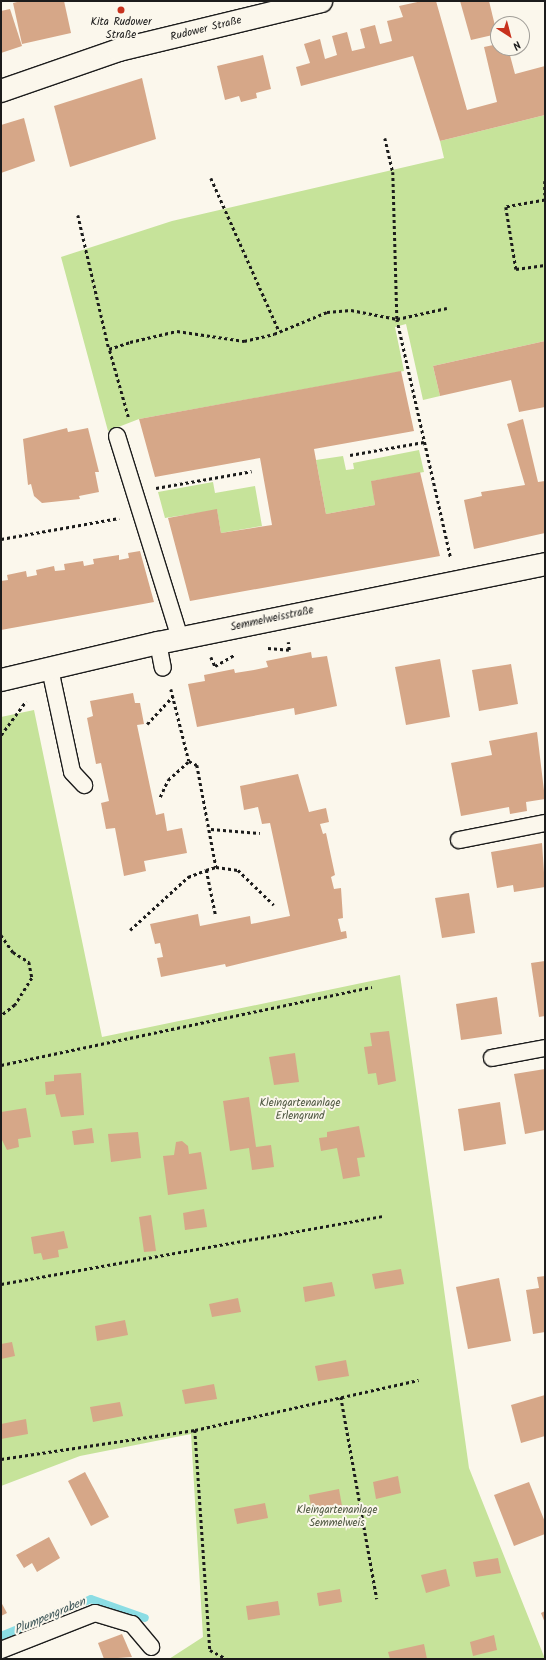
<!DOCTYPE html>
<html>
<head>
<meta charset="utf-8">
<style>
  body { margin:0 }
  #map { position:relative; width:546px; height:1660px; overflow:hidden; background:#fbf7ec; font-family:Kalam,sans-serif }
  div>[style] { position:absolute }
  .green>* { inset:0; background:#c6e39a }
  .stream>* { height:8px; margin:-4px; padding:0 4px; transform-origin:4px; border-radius:4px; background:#8bdde4 }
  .building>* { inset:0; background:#d6a788 }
  .path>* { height:2.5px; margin-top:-1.25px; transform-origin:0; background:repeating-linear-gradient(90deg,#1c1c1c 0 3px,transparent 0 6px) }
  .roads { filter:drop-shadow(1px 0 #1c1c1c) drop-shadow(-1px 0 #1c1c1c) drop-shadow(0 1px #1c1c1c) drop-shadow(0 -1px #1c1c1c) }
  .service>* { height:16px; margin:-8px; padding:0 8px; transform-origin:8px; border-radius:8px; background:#fbf7ec }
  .minor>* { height:22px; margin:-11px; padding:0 11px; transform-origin:11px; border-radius:11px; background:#fbf7ec }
  .tertiary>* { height:22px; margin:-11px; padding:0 11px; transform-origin:11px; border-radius:11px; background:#fbf7ec }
  .dots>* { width:11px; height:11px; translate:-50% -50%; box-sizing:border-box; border:2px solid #fbf7ec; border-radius:50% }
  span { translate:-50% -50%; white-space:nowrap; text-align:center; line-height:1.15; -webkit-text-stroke:4px #fbf7ec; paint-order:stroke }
  .poi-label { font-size:11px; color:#1c1c1c }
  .street-label { font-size:11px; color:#1c1c1c }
  .park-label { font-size:11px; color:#4f5842 }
  .water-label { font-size:12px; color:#3d5658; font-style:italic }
  .frame { position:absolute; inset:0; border:2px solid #1c1c1c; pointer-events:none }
  .north { position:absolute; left:490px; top:16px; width:40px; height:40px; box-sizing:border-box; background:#fbf7ec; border:1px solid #a29f99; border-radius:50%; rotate:144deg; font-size:11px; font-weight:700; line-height:16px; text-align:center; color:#1c1c1c }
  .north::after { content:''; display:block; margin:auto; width:14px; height:18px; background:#c8321e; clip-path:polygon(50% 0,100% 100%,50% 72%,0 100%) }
</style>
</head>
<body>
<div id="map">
  <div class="green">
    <div style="clip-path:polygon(545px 115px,545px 341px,433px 366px,440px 396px,423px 400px,406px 324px,395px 327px,404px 371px,139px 419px,108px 431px,61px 257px,172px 221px,444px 158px,440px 141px)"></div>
    <div style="clip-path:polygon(419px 450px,424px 472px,372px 481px,375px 505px,326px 514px,316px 460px,343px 456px,346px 470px,354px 469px,353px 463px)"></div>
    <div style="clip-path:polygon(213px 482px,215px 493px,255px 486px,262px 526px,221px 533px,217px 510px,165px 518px,158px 492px)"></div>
    <div style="clip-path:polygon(34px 710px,102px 1037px,400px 975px,469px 1468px,545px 1659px,169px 1659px,203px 1637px,191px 1434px,80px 1456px,1px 1486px,1px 717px)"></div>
  </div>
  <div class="stream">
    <div style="left:1px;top:1636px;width:97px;rotate:-22.3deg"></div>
    <div style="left:91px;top:1599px;width:57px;rotate:19.4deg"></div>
  </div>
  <div class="building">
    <div style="clip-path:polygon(21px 1px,64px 1px,71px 33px,22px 44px,13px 3px)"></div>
    <div style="clip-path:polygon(422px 1px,436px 1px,467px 110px,497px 102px,484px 47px,498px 44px,498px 48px,508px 48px,515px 74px,545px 66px,545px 115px,440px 141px,413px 56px,301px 86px,296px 67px,310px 63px,304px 44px,320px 39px,325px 59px,337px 55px,332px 36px,347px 32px,352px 51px,365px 48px,360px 29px,375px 25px,380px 44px,392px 41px,387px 21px,403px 17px,399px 6px)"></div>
    <div style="clip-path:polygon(460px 1px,489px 1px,497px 34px,471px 40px)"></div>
    <div style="clip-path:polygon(10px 9px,22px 46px,1px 53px,1px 11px)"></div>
    <div style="clip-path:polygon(263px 55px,271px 89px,256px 93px,257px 98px,241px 102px,239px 96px,225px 100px,217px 66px)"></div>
    <div style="clip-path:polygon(142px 78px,156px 139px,70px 167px,54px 106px)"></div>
    <div style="clip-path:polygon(24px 118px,35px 161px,1px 173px,1px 125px)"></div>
    <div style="clip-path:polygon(545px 341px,545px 407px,519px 412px,511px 380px,440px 396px,433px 366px)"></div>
    <div style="clip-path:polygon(401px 371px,414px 431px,314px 449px,326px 514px,375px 505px,371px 481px,420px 472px,440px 556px,190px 601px,168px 518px,217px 509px,221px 533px,272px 525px,260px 458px,155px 477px,139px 419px)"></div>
    <div style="clip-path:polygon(523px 419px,538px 482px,545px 481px,545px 533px,474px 549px,464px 500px,482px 496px,481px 492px,525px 485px,507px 424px)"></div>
    <div style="clip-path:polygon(67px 428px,68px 432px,88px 428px,99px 472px,95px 472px,99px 492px,79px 496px,80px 499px,42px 503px,34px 496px,31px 484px,28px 485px,23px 439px)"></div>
    <div style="clip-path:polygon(140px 551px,154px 602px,1px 630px,1px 581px,8px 580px,7px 575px,26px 571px,27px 577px,37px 575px,36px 570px,54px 566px,55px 571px,65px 570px,64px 564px,83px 561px,84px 566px,94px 564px,93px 559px,119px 555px,119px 560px,129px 558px,128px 553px)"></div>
    <div style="clip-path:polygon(311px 652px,312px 658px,327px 656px,337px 706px,295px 715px,294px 708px,197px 727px,188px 684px,205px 681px,204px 675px,234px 669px,235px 673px,254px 670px,268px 667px,266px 661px)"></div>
    <div style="clip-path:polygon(440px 659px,450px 717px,406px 725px,395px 667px)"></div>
    <div style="clip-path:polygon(511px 664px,518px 704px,479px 711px,472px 670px)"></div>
    <div style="clip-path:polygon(133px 693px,135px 703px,140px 703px,144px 724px,137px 725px,156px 815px,164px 813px,167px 831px,182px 828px,187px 853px,144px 861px,146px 871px,124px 876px,115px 828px,106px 829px,101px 803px,109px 801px,101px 763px,96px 764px,87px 718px,93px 716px,90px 701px)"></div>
    <div style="clip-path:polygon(537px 732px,545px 799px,526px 802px,527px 811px,510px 814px,509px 807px,461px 816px,451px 763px,492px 755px,489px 741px)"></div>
    <div style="clip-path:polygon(298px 774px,309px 812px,326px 808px,329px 822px,320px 824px,323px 834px,326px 833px,335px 875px,331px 877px,334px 889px,341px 888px,343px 918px,338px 919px,341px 932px,346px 931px,347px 938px,226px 967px,225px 964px,161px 977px,157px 958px,163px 957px,160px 943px,155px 944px,150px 924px,198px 914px,200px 926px,250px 916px,251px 924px,290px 916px,270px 823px,262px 824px,258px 807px,244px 810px,240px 786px)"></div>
    <div style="clip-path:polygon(542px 843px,545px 887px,514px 892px,513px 885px,497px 888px,491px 852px)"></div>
    <div style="clip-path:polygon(469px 893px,475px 933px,442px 938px,435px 898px)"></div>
    <div style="clip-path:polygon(545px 961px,545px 1016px,539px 1017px,531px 963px)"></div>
    <div style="clip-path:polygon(497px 997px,502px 1034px,461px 1040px,456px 1004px)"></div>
    <div style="clip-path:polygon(389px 1031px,396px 1081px,378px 1085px,376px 1073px,368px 1074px,364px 1047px,372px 1046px,370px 1033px)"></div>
    <div style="clip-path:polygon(295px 1053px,299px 1082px,274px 1085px,269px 1057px)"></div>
    <div style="clip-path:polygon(545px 1069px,545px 1130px,525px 1134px,514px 1074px)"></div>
    <div style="clip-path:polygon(81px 1073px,84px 1115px,61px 1117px,55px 1094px,46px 1095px,45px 1082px,54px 1081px,54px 1075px)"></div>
    <div style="clip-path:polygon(249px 1097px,256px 1147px,271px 1145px,274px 1167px,252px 1170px,249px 1148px,230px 1151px,223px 1101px)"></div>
    <div style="clip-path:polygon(500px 1102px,506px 1144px,464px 1151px,458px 1109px)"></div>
    <div style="clip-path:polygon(26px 1108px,31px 1137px,18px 1139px,19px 1147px,7px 1150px,1px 1138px,1px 1112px)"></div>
    <div style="clip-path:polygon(359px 1126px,365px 1157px,357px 1158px,360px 1176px,343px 1179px,337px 1148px,321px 1151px,319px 1138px,327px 1137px,327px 1132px)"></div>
    <div style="clip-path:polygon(92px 1128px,94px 1143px,74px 1145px,72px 1131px)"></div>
    <div style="clip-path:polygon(138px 1132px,141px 1158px,111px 1162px,108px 1134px)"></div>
    <div style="clip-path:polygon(182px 1141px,188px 1146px,189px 1154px,201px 1152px,207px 1189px,168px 1195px,163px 1156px,174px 1155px,176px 1142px)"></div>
    <div style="clip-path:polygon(204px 1209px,207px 1227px,185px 1230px,183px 1213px)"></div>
    <div style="clip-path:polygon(151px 1215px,156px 1251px,144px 1252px,139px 1217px)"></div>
    <div style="clip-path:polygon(64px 1231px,68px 1248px,58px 1250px,59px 1257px,43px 1260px,41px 1253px,34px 1254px,31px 1237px)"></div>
    <div style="clip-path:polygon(401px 1269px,404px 1284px,375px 1289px,372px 1274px)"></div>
    <div style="clip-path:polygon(545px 1276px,545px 1332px,533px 1334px,526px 1290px,539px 1288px,537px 1277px)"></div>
    <div style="clip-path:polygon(499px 1278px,511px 1341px,468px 1349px,456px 1287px)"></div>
    <div style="clip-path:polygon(332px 1282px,335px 1296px,305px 1302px,303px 1287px)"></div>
    <div style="clip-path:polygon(238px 1298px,241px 1312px,212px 1317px,209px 1304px)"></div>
    <div style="clip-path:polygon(125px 1320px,128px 1335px,97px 1341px,95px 1326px)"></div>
    <div style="clip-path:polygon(12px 1342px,15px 1356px,1px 1359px,1px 1344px)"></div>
    <div style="clip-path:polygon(346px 1360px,349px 1376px,318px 1381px,315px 1366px)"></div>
    <div style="clip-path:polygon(214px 1384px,217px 1399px,185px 1404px,182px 1390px)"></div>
    <div style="clip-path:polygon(545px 1395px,545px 1436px,521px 1443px,511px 1405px)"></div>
    <div style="clip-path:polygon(120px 1402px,123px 1416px,93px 1422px,90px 1407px)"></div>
    <div style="clip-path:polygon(26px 1419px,28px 1434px,1px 1439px,1px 1424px)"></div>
    <div style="clip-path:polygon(85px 1472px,109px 1517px,91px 1526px,68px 1481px)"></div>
    <div style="clip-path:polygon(398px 1476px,401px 1493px,376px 1499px,373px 1482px)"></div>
    <div style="clip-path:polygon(529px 1482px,545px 1522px,545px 1534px,514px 1546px,494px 1495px)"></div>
    <div style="clip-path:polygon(339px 1489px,342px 1506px,312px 1512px,309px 1495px)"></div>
    <div style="clip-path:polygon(265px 1503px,268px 1518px,237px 1524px,234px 1509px)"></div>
    <div style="clip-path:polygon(49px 1537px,60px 1558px,37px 1572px,32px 1563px,24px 1568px,16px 1555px)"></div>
    <div style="clip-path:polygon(498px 1558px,501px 1573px,476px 1577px,473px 1562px)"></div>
    <div style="clip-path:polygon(446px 1569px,450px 1586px,426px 1593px,421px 1575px)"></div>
    <div style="clip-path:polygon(340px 1589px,342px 1602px,319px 1606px,317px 1593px)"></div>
    <div style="clip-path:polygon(278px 1601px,280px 1615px,248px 1620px,246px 1606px)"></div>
    <div style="clip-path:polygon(1px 1602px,7px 1613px,1px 1616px)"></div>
    <div style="clip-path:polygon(545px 1611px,545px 1623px,541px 1613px)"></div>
    <div style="clip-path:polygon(122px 1634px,132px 1657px,104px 1659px,98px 1643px)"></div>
    <div style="clip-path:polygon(494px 1635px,497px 1650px,473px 1656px,470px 1642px)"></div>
    <div style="clip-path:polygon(424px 1644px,427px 1659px,390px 1659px,388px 1652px)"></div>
  </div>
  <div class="path">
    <div style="left:385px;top:138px;width:35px;rotate:77deg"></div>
    <div style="left:393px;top:172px;width:147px;rotate:88.4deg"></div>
    <div style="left:397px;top:319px;width:245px;rotate:77.3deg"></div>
    <div style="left:211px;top:178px;width:167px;rotate:66deg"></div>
    <div style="left:545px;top:181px;width:14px;rotate:90deg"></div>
    <div style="left:545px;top:200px;width:40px;rotate:170deg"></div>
    <div style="left:506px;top:207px;width:63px;rotate:80.8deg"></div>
    <div style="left:516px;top:269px;width:29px;rotate:-8deg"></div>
    <div style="left:78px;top:215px;width:138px;rotate:77deg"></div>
    <div style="left:128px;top:417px;width:71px;rotate:-105.6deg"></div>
    <div style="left:109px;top:349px;width:22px;rotate:-18deg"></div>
    <div style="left:130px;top:342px;width:48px;rotate:-13.2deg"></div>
    <div style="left:177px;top:331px;width:68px;rotate:8.5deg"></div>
    <div style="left:244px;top:341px;width:31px;rotate:-13deg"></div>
    <div style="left:274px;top:334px;width:57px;rotate:-22.5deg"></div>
    <div style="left:327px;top:312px;width:24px;rotate:-5deg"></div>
    <div style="left:351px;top:310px;width:47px;rotate:11.1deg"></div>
    <div style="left:397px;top:319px;width:51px;rotate:-12.4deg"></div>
    <div style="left:350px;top:455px;width:75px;rotate:-10deg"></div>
    <div style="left:156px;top:488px;width:97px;rotate:-10deg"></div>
    <div style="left:1px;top:539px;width:120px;rotate:-10.1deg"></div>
    <div style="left:268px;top:648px;width:21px;rotate:5deg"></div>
    <div style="left:289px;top:650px;width:8px;rotate:-97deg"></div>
    <div style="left:211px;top:657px;width:10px;rotate:66deg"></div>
    <div style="left:215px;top:666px;width:22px;rotate:-30deg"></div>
    <div style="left:171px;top:689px;width:74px;rotate:76deg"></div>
    <div style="left:189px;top:761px;width:9px;rotate:27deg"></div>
    <div style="left:197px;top:765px;width:104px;rotate:79.4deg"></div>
    <div style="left:216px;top:867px;width:22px;rotate:8deg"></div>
    <div style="left:238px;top:870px;width:50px;rotate:44.2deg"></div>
    <div style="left:147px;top:724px;width:38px;rotate:-47deg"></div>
    <div style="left:1px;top:735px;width:42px;rotate:-53.7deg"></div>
    <div style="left:160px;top:797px;width:19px;rotate:-65deg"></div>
    <div style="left:168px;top:780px;width:28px;rotate:-42deg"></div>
    <div style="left:211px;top:829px;width:49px;rotate:4.7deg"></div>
    <div style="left:215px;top:914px;width:45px;rotate:-101.6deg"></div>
    <div style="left:206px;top:870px;width:10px;rotate:-17deg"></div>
    <div style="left:130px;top:930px;width:79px;rotate:-42.4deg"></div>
    <div style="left:188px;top:877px;width:19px;rotate:-21deg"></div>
    <div style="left:1px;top:935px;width:21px;rotate:55deg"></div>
    <div style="left:13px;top:952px;width:19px;rotate:32deg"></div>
    <div style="left:29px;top:962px;width:16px;rotate:79deg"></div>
    <div style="left:32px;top:978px;width:32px;rotate:122deg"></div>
    <div style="left:15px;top:1005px;width:18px;rotate:142deg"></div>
    <div style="left:1px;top:1065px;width:379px;rotate:-11.9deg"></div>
    <div style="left:1px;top:1284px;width:387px;rotate:-10.1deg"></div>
    <div style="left:341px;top:1397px;width:205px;rotate:79.9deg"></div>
    <div style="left:195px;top:1430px;width:221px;rotate:86.1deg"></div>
    <div style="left:210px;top:1650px;width:19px;rotate:28deg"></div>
    <div style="left:1px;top:1459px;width:196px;rotate:-8.5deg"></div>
    <div style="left:195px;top:1430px;width:229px;rotate:-12.6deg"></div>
  </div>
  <div class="roads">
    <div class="service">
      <div style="left:117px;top:436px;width:212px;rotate:72.7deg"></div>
      <div style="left:158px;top:643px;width:25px;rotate:79deg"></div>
      <div style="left:50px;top:669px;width:105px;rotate:77.9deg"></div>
      <div style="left:72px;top:772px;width:18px;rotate:47deg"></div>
      <div style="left:459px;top:840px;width:88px;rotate:-11.2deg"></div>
      <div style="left:492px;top:1058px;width:54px;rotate:-10.7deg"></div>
      <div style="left:1px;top:1650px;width:101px;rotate:-21.5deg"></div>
      <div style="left:95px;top:1613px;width:39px;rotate:17deg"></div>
      <div style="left:132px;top:1624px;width:30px;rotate:50deg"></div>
    </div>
    <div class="minor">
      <div style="left:1px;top:680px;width:161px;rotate:-13.3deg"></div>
      <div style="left:158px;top:643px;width:395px;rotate:-11.5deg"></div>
    </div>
    <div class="tertiary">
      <div style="left:1px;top:91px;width:125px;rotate:-19.2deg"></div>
      <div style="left:119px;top:50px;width:208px;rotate:-13.6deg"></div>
    </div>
  </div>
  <div class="dots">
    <div style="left:121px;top:10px;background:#c8321e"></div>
  </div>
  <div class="poi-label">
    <span style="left:121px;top:29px">Kita Rudower<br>Straße</span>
  </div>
  <div class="street-label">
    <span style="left:206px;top:29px;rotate:-14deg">Rudower Straße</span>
    <span style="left:272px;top:619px;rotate:-12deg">Semmelweisstraße</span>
  </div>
  <div class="park-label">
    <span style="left:300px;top:1110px">Kleingartenanlage<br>Erlengrund</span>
    <span style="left:337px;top:1517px">Kleingartenanlage<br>Semmelweis</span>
  </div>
  <div class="water-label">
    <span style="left:50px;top:1616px;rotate:-23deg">Plumpengraben</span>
  </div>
  <div class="frame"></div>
  <div class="north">N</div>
</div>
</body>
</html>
